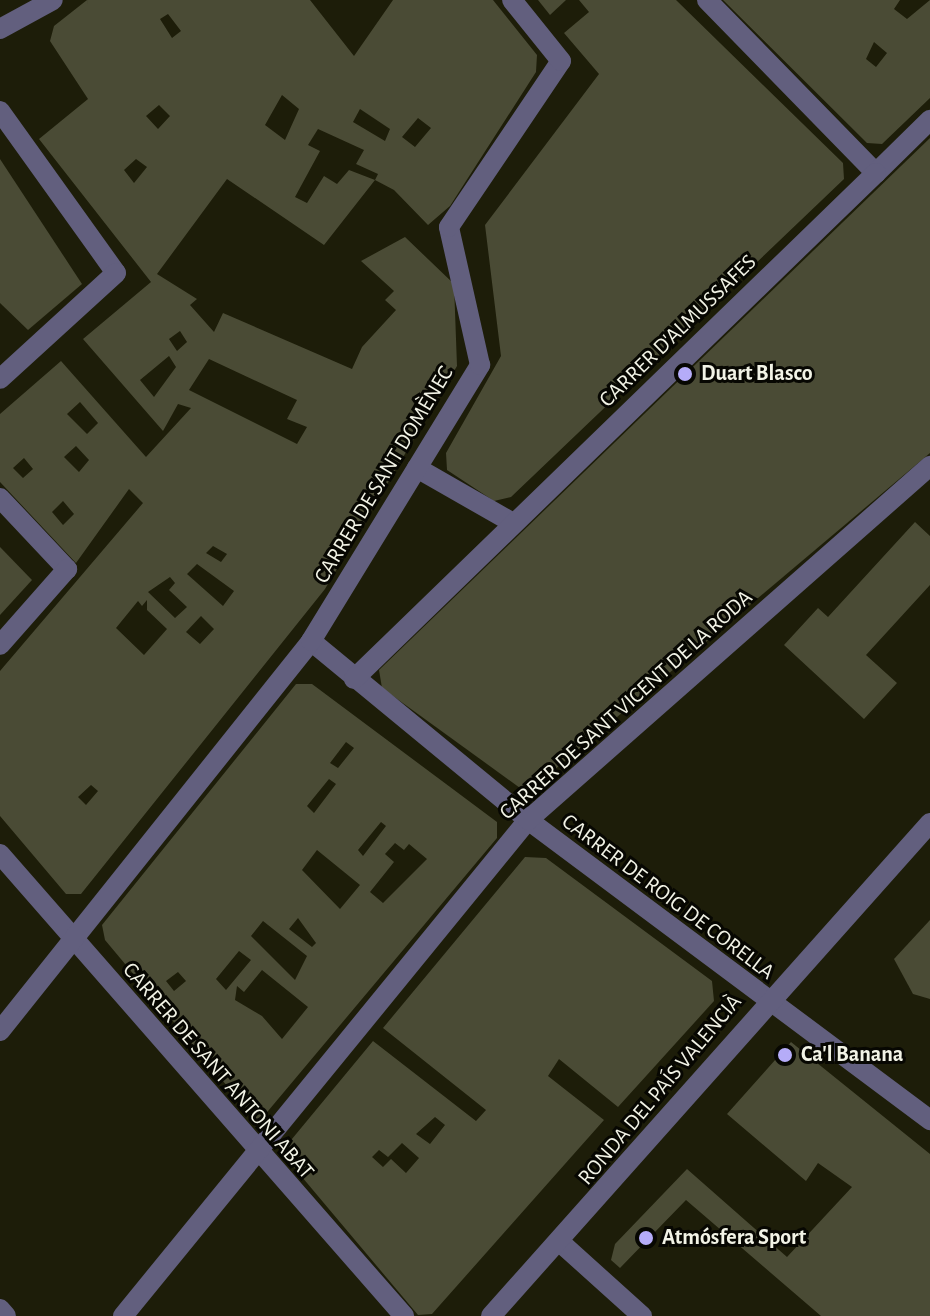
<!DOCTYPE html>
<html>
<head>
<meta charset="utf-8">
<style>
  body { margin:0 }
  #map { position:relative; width:930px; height:1316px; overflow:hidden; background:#1d1d09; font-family:"Alegreya Sans",sans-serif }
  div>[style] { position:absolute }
  .building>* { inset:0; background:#4a4b35 }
  .minor>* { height:20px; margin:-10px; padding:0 10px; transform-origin:10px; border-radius:10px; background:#625f7e }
  .dots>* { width:22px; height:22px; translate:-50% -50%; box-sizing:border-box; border:4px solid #070702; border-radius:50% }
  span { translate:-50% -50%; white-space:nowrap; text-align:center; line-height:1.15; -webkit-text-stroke:6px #070702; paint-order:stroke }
  .street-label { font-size:22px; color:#f2f3e6 }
  .poi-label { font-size:22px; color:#f2f3e6; font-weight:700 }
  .left { translate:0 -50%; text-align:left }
</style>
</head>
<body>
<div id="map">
  <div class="building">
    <div style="clip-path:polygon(evenodd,87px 0,310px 0,354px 56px,393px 0,493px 0,537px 55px,536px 72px,450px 206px,428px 225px,394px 190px,375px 180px,378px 174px,356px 164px,364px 150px,318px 129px,308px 145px,320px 151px,295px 197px,307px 203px,324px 176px,337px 184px,349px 170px,375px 180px,324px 245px,227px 179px,157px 274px,197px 299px,190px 305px,214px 332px,223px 313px,352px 369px,362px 347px,396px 310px,385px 300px,394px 291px,361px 261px,405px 237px,454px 284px,457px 366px,325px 589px,81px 894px,66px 894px,0 816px,0 671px,143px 503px,129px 489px,76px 563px,0 482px,0 414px,61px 361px,146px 457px,191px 408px,178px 404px,163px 431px,83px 339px,151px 282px,39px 139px,88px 99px,50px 41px,54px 26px,87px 0,168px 14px,181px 31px,172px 38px,160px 19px,168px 14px,87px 0,282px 95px,299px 109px,285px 140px,265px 125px,282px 95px,87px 0,159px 105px,170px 116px,158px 129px,146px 116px,159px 105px,87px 0,360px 109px,390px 129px,385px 141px,353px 122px,360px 109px,87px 0,418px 118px,431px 128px,415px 147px,402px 137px,418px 118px,87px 0,136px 159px,147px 167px,134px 183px,124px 170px,136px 159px,87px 0,180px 331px,187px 342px,177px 351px,169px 339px,180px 331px,87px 0,169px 356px,176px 367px,154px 397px,140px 380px,169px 356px,87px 0,209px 359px,297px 400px,287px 419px,307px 427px,297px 444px,189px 390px,209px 359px,87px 0,80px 402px,98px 423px,87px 434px,67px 414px,80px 402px,87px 0,76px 446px,89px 460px,79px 472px,64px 457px,76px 446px,87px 0,24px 458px,33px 469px,23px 478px,13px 468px,24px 458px,87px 0,63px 501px,74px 514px,63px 525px,52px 512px,63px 501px,87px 0,213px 546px,227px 554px,221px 562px,206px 553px,213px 546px,87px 0,197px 564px,234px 591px,223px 606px,187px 574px,197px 564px,87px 0,170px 577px,175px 583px,169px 590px,187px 607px,175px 618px,148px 592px,170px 577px,87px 0,147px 600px,147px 610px,167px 629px,144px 655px,116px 628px,138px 601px,142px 606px,147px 600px,87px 0,201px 616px,214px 629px,200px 644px,186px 632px,201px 616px,87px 0,91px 785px,98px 791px,86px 805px,78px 797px,91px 785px)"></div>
    <div style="clip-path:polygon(538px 0,566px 0,550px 15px)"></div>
    <div style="clip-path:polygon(579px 0,676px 0,843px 163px,844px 179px,511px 497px,494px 501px,447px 470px,446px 453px,501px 356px,485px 225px,599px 74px,564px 33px,589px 12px)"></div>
    <div style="clip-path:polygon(evenodd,723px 0,900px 0,894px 9px,907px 19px,930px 0,930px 98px,882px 144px,867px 143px,723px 0,874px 42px,887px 53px,876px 67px,866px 59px,874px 42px)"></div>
    <div style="clip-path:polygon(930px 138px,930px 453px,527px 793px,382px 688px,379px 670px)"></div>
    <div style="clip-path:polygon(0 159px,82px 284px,28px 330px,0 303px)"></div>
    <div style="clip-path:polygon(915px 522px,930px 536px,930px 585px,866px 655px,897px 683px,864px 719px,784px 645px,818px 608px,828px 617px)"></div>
    <div style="clip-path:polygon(0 547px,32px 580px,0 615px)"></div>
    <div style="clip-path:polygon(evenodd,296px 684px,312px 684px,497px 822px,497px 838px,258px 1123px,105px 940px,102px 925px,296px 684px,346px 742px,354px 748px,338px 768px,330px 763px,346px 742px,296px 684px,329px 779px,336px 784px,314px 813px,307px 806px,329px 779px,296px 684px,381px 822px,386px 826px,363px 856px,358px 850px,381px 822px,296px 684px,395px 843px,404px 850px,409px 844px,427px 859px,383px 903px,370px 892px,394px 862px,385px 854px,395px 843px,296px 684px,317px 850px,360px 885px,340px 909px,302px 870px,317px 850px,296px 684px,298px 918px,316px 943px,312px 947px,289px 929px,298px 918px,296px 684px,263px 921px,307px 956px,295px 980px,251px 936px,263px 921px,296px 684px,239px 951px,251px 960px,226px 990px,216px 979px,239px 951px,296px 684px,262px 970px,308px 1007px,282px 1039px,262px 1016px,235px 1000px,237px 986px,244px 992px,262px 970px,296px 684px,178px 972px,186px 981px,174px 991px,166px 981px,178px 972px)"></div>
    <div style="clip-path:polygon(evenodd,525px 857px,546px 858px,712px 981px,714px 1001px,618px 1107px,559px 1059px,548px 1076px,604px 1120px,432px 1314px,418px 1315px,286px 1158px,287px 1145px,373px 1041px,476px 1121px,486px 1110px,383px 1028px,525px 857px,435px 1117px,445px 1125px,430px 1144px,416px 1134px,435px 1117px,525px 857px,402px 1143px,419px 1158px,406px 1173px,391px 1159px,383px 1167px,372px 1157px,379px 1150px,388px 1157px,402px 1143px)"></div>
    <div style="clip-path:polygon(930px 920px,930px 999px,913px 994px,894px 959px)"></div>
    <div style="clip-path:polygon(791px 1042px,930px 1154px,930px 1316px,821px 1316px,686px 1200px,620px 1268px,611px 1260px,615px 1244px,687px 1169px,787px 1257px,852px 1187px,818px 1163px,806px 1181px,727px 1114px)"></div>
  </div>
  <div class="minor">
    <div style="left:707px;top:0;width:242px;rotate:45.7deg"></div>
    <div style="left:876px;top:173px;width:76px;rotate:-44.5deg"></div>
    <div style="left:0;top:29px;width:60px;rotate:-28.7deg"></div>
    <div style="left:0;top:111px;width:199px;rotate:54.4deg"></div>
    <div style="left:116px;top:273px;width:157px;rotate:137.6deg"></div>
    <div style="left:417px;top:468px;width:111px;rotate:29.8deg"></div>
    <div style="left:0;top:498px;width:98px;rotate:46.7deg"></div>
    <div style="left:67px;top:569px;width:101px;rotate:131.4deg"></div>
    <div style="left:311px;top:641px;width:281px;rotate:39.5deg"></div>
    <div style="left:528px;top:820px;width:502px;rotate:36.73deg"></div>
    <div style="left:354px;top:679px;width:727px;rotate:-44.11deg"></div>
    <div style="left:0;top:854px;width:614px;rotate:48.83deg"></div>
    <div style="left:0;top:1031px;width:499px;rotate:-51.4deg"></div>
    <div style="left:311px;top:641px;width:324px;rotate:-58.5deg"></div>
    <div style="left:480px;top:365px;width:141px;rotate:-102.7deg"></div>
    <div style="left:449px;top:227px;width:200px;rotate:-56deg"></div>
    <div style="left:561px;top:61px;width:78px;rotate:-128.8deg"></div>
    <div style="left:561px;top:1243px;width:109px;rotate:42deg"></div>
    <div style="left:0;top:1309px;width:9px;rotate:49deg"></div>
    <div style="left:123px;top:1316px;width:640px;rotate:-50.77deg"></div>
    <div style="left:528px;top:820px;width:536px;rotate:-41.37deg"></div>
    <div style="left:491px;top:1316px;width:660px;rotate:-48.32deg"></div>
  </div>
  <div class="dots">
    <div style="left:685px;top:374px;background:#b5acf8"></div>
    <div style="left:785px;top:1055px;background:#b5acf8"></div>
    <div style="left:646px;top:1238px;background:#b5acf8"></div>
  </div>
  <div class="street-label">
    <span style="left:678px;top:331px;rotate:-44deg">CARRER D'ALMUSSAFES</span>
    <span style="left:384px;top:475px;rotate:-59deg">CARRER DE SANT DOMÈNEC</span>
    <span style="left:626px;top:705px;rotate:-42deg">CARRER DE SANT VICENT DE LA RODA</span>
    <span style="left:668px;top:897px;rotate:37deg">CARRER DE ROIG DE CORELLA</span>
    <span style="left:218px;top:1071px;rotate:49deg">CARRER DE SANT ANTONI ABAT</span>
    <span style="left:660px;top:1090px;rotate:-50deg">RONDA DEL PAÍS VALENCIÀ</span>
  </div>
  <div class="poi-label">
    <span class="left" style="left:701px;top:374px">Duart Blasco</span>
    <span class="left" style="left:801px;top:1055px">Ca'l Banana</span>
    <span class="left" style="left:662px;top:1238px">Atmósfera Sport</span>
  </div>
</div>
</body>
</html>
